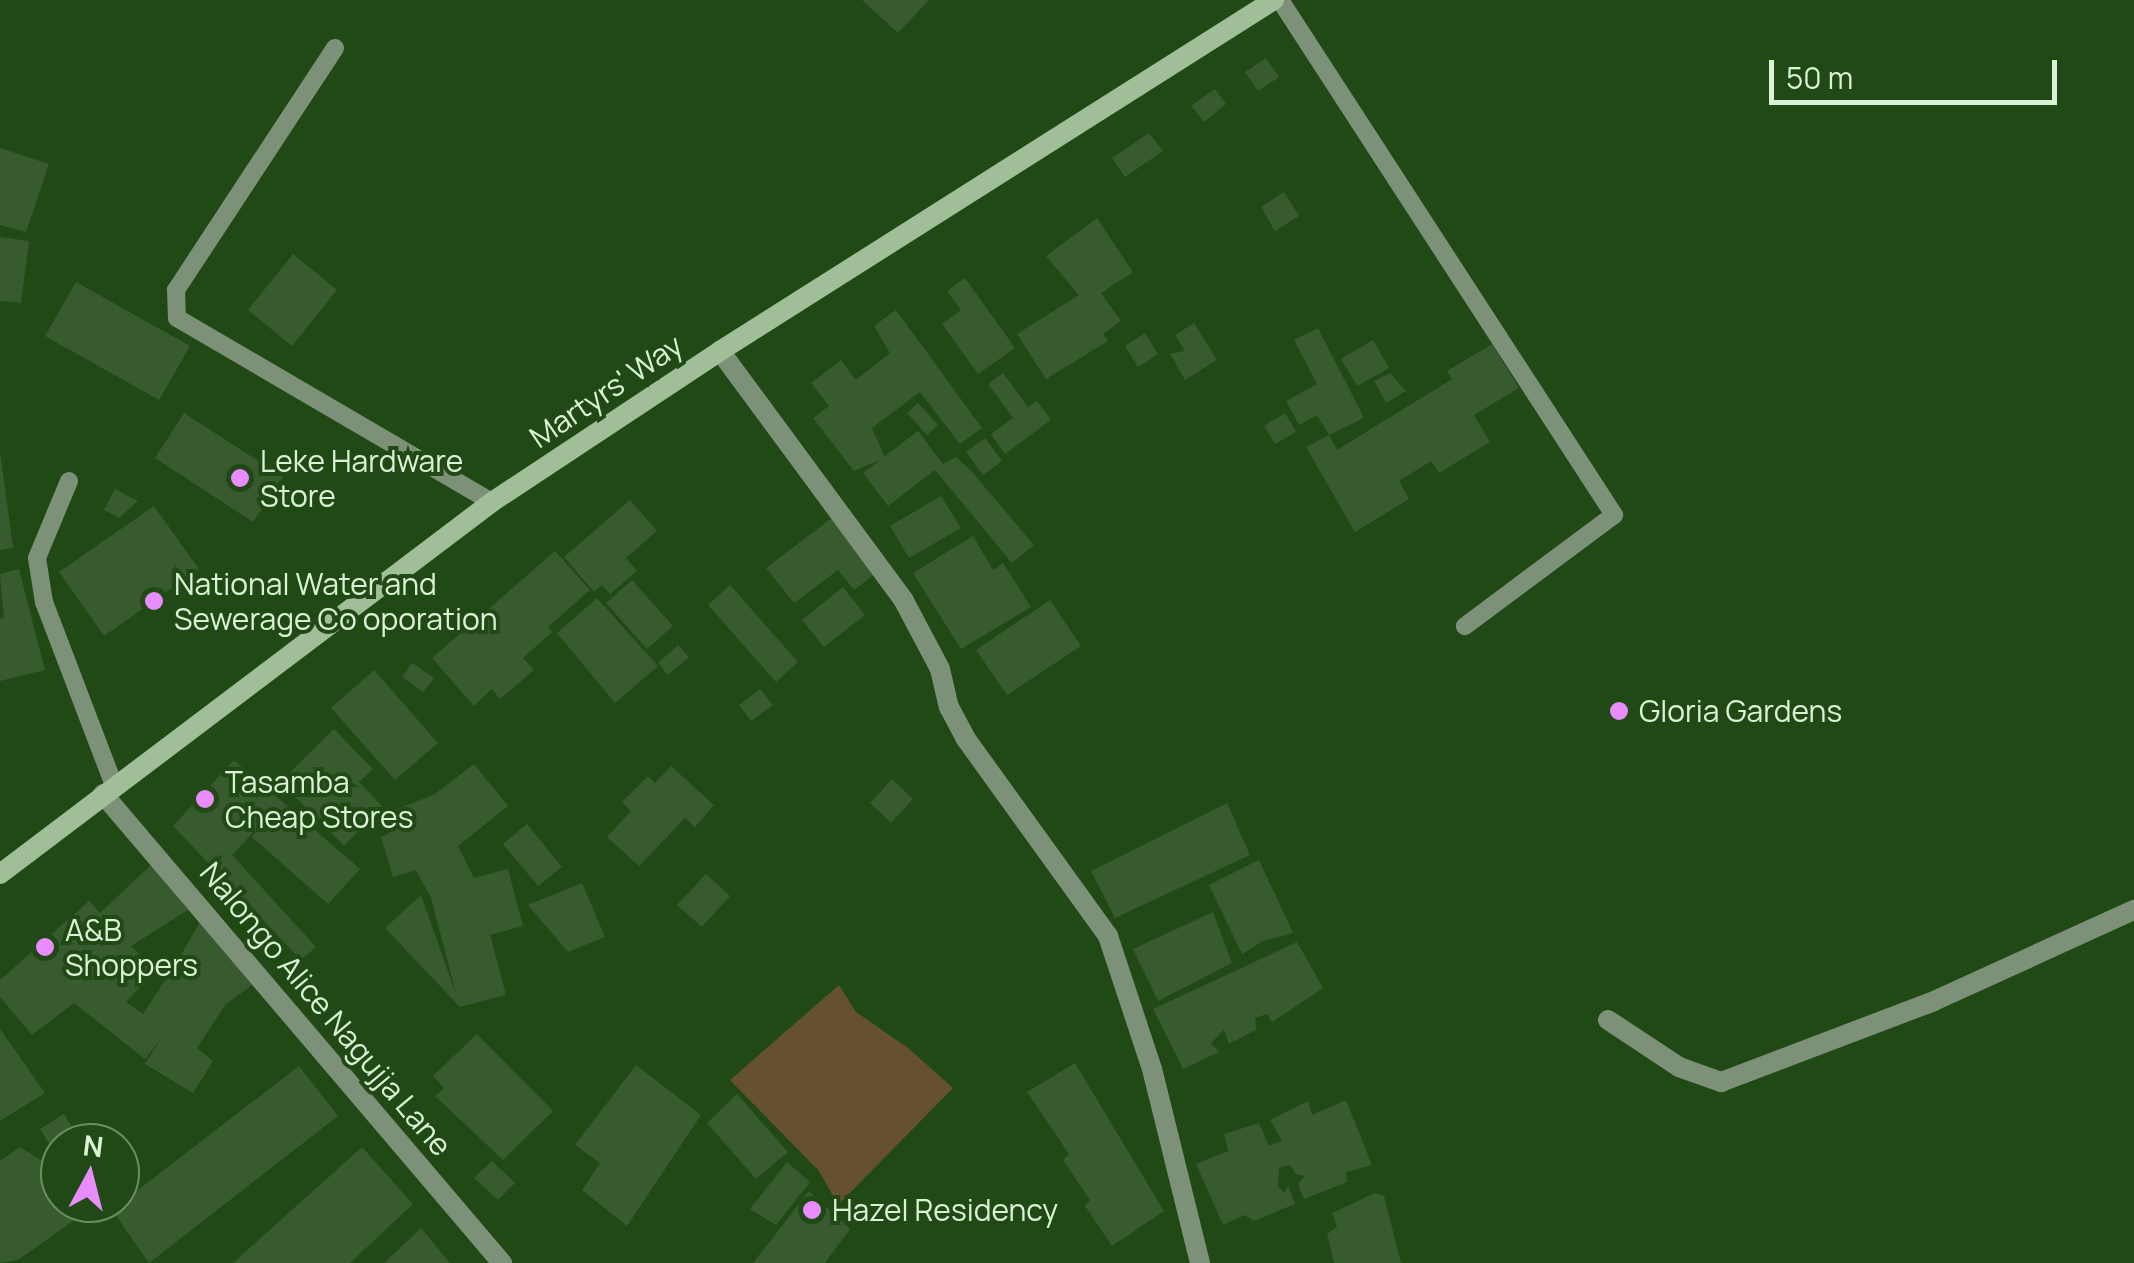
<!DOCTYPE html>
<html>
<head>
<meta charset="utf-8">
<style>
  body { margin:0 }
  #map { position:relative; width:2134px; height:1263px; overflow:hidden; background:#204916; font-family:Manrope,sans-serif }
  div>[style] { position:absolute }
  .green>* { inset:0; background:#655130 }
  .building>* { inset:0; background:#375b2e }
  .service>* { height:18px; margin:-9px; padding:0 9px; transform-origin:9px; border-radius:9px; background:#7d9179 }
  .minor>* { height:20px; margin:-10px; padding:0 10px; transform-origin:10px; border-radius:10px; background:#7d9179 }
  .secondary>* { height:20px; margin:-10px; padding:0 10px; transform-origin:10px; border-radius:10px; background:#a0bf99 }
  .dots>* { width:28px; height:28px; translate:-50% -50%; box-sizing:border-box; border:5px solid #204916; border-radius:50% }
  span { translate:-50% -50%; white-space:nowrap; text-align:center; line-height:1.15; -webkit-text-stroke:8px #204916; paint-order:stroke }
  .street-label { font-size:30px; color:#daf2d5 }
  .poi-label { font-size:30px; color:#daf2d5 }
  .left { translate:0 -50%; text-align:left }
  .north { position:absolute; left:40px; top:1123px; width:100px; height:100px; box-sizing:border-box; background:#204916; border:2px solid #6a8d62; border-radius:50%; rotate:7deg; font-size:28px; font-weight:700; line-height:40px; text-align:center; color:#daf2d5 }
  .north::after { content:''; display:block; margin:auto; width:35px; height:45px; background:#e98dfe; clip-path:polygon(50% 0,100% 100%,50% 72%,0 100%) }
  .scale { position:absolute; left:1769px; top:60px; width:288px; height:45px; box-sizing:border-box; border:5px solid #daf2d5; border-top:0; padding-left:12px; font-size:30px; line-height:35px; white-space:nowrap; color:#daf2d5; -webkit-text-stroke:8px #204916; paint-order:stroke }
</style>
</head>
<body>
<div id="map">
  <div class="green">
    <div style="clip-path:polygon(839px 985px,856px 1012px,908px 1048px,953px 1088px,838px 1205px,819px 1171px,730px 1080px)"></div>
  </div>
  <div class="building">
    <div style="clip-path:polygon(862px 0,929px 0,898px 33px)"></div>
    <div style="clip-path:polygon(1266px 58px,1279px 77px,1258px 91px,1245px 72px)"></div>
    <div style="clip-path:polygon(1215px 89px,1226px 104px,1204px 122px,1191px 106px)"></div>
    <div style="clip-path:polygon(1149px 133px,1163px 151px,1125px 177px,1112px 158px)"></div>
    <div style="clip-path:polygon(0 148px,49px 164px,26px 232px,0 225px)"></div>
    <div style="clip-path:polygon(1284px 192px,1299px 216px,1275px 231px,1261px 207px)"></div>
    <div style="clip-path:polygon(1097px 218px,1133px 272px,1101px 293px,1121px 321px,1103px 334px,1108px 341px,1046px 379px,1017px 334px,1079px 295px,1046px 256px)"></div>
    <div style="clip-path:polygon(0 237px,29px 241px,21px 303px,0 301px)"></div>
    <div style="clip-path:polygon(293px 254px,337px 290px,292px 346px,248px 310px)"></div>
    <div style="clip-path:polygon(965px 278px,1015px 348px,978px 374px,942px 324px,961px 310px,947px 291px)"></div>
    <div style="clip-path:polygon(76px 282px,190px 346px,159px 400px,45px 336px)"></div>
    <div style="clip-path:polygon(896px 310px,982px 428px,960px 444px,920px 392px,872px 428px,885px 458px,854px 471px,813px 418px,829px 406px,811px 383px,841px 360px,856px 380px,890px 353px,874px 326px)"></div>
    <div style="clip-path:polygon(1194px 323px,1217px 360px,1185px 380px,1170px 354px,1185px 351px,1175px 335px)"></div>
    <div style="clip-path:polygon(1318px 328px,1364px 418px,1329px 435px,1337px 450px,1452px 379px,1447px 371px,1492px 344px,1519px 388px,1474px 415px,1490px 442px,1439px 473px,1431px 461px,1399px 481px,1409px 499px,1355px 532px,1306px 447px,1329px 435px,1317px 415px,1299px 425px,1286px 401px,1317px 384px,1294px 340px)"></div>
    <div style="clip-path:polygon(1145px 333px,1158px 354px,1138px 367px,1125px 346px)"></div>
    <div style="clip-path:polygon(1373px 340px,1389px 368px,1357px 386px,1341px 359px)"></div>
    <div style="clip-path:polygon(1003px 373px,1028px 407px,1037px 401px,1051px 420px,1005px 454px,991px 434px,1013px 418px,988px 384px)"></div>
    <div style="clip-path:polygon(1390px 373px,1406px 391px,1386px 403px,1374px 381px)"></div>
    <div style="clip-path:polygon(918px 403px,938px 425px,927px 435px,907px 413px)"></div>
    <div style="clip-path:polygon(184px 413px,283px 477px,253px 522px,155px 458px)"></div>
    <div style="clip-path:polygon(1285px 413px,1296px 432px,1275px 444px,1264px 426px)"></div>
    <div style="clip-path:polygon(918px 431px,943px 464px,956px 457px,972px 472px,1034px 545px,1012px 563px,935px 470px,888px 506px,863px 473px)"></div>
    <div style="clip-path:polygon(985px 438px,1002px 461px,983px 475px,966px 452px)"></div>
    <div style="clip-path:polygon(0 451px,13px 548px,0 550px)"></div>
    <div style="clip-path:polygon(115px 489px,138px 501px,119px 518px,104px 510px)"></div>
    <div style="clip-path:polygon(941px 496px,961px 528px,909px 558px,890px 526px)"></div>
    <div style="clip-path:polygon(630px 500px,657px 531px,626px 558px,637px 571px,610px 594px,602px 585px,594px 592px,564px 557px)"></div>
    <div style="clip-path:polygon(154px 506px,199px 569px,104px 636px,59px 572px)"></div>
    <div style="clip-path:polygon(837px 514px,880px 570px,854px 590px,838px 570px,794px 603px,766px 568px)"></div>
    <div style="clip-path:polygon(973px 536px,993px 570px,1003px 563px,1031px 607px,961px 649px,913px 573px)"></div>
    <div style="clip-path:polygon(555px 551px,590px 590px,548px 627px,552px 632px,523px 658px,534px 670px,500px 699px,492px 689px,474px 706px,432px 658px)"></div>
    <div style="clip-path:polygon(19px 569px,45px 670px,0 681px,0 619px,4px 618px,0 574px)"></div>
    <div style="clip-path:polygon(632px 580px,673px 626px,647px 649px,606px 603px)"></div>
    <div style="clip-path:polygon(730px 585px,798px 662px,776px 682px,708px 605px)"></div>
    <div style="clip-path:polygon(843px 587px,865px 615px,824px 647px,802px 620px)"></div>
    <div style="clip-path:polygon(597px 598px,658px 666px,615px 703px,557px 633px)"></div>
    <div style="clip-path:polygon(1050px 600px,1081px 646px,1007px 695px,976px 650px)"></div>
    <div style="clip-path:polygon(678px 645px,689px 657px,668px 675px,658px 663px)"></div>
    <div style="clip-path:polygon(412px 663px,434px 678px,423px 692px,402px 677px)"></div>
    <div style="clip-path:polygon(374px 670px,438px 743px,395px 780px,331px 708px)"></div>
    <div style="clip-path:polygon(760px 689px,773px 705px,751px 721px,739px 705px)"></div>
    <div style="clip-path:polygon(334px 729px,373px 769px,359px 782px,383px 807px,344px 846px,280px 782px)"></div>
    <div style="clip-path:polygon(234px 760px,360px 869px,328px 904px,252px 837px,266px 819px,232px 855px,316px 947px,301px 960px,173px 826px)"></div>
    <div style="clip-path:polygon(474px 764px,508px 806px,458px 846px,474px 878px,508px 869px,523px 926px,490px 935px,506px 995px,460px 1007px,385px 928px,421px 895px,457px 997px,431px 898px,416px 870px,393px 877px,381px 837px,397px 829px,393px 811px,435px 794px)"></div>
    <div style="clip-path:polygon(671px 766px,714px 805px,695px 827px,685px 818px,639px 866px,607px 837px,631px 811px,622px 802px,648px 776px,655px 783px)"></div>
    <div style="clip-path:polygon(892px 779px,913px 799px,891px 823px,870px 803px)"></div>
    <div style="clip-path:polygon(1227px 803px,1250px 855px,1115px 918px,1091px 871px)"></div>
    <div style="clip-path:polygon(527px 824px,562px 867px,538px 886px,503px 844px)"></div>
    <div style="clip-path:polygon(1259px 860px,1293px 933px,1263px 941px,1242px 954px,1209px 885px)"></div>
    <div style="clip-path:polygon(151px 865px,188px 910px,131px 946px,156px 970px,126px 1002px,143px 1014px,175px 965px,198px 979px,181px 955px,205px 913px,255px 983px,226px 1004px,197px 1048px,213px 1061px,193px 1093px,145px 1064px,160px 1040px,145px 1059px,74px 1003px,32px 1035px,0 997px,0 980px,89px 901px,100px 913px)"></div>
    <div style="clip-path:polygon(706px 874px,730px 896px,702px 927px,677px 905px)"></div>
    <div style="clip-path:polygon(582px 883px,605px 937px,568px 952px,528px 905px)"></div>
    <div style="clip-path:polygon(1213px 912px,1232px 963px,1158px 1001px,1133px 949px)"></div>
    <div style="clip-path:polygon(1297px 942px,1323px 988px,1272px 1022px,1267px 1014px,1255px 1018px,1256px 1030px,1229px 1044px,1224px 1030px,1211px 1043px,1219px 1052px,1183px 1069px,1153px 1009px)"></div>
    <div style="clip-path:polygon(0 1029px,45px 1093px,0 1121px)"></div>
    <div style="clip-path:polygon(477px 1034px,553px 1111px,503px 1160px,435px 1096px,444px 1088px,433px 1076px)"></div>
    <div style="clip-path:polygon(1075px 1063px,1164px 1211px,1112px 1246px,1085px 1206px,1090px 1200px,1063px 1160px,1069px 1154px,1027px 1092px)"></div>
    <div style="clip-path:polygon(636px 1065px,701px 1115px,627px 1226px,582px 1190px,600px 1163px,575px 1145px)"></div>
    <div style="clip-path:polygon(299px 1066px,338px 1116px,149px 1263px,112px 1210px)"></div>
    <div style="clip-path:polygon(737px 1094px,788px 1152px,756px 1179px,707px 1123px)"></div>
    <div style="clip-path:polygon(1346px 1100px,1372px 1165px,1346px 1172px,1347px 1182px,1304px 1199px,1298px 1184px,1305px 1176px,1296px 1174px,1290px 1165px,1279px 1168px,1278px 1186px,1284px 1193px,1288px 1186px,1295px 1204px,1254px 1221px,1245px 1215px,1223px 1225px,1196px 1164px,1228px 1151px,1224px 1134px,1259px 1123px,1269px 1146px,1282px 1141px,1270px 1120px,1308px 1101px,1312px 1115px)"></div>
    <div style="clip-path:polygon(64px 1114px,82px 1143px,60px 1143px,60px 1161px,40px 1129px)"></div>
    <div style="clip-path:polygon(20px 1147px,60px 1172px,60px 1203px,98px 1203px,18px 1260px,0 1263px,0 1161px)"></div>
    <div style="clip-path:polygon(362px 1147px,413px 1204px,350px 1263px,233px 1263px)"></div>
    <div style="clip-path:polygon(492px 1161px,515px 1183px,498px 1200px,474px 1178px)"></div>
    <div style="clip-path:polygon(787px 1162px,810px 1182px,776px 1225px,750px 1209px)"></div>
    <div style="clip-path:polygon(809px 1191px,850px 1229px,825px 1263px,753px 1263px)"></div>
    <div style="clip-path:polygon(1375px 1193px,1384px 1196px,1401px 1263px,1334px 1263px,1327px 1234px,1337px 1227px,1332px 1213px)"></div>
    <div style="clip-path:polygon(421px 1228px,450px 1263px,384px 1263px)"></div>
  </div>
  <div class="service">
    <div style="left:1280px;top:0;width:614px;rotate:57.03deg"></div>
    <div style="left:1614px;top:515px;width:186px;rotate:143.3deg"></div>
    <div style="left:335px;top:48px;width:290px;rotate:123.3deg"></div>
    <div style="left:176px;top:290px;width:28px;rotate:88deg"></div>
    <div style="left:177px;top:318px;width:365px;rotate:30.3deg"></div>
    <div style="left:69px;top:481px;width:83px;rotate:112.6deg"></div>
    <div style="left:37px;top:558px;width:45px;rotate:81deg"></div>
    <div style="left:44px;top:602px;width:196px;rotate:69.1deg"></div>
  </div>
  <div class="minor">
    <div style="left:720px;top:351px;width:310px;rotate:53.6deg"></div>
    <div style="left:904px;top:601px;width:77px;rotate:62.1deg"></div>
    <div style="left:940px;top:669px;width:39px;rotate:77deg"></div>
    <div style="left:949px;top:707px;width:36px;rotate:62deg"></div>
    <div style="left:966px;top:739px;width:243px;rotate:54.2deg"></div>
    <div style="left:1108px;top:936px;width:140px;rotate:71.7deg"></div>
    <div style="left:1152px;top:1069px;width:200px;rotate:76.1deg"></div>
    <div style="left:103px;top:794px;width:616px;rotate:49.61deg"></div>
    <div style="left:1608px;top:1020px;width:85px;rotate:33.5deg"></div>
    <div style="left:1679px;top:1067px;width:45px;rotate:19.7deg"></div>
    <div style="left:1721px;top:1082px;width:228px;rotate:-20.8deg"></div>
    <div style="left:1934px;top:1001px;width:220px;rotate:-24.5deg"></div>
  </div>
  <div class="secondary">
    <div style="left:0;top:874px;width:617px;rotate:-37.09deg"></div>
    <div style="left:492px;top:502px;width:273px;rotate:-33.5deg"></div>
    <div style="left:720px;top:351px;width:656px;rotate:-32.36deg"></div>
  </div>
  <div class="dots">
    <div style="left:240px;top:478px;background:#e98dfe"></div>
    <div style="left:154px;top:601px;background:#e98dfe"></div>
    <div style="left:1619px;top:711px;background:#e98dfe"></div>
    <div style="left:205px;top:799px;background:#e98dfe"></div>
    <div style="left:45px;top:947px;background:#e98dfe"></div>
    <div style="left:812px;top:1210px;background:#e98dfe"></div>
  </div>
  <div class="street-label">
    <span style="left:606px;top:391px;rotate:-34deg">Martyrs' Way</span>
    <span style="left:326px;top:1009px;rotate:50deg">Nalongo Alice Nagujja Lane</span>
  </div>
  <div class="poi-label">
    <span class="left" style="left:260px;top:478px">Leke Hardware<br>Store</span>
    <span class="left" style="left:174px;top:601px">National Water and<br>Sewerage Co oporation</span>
    <span class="left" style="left:1639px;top:711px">Gloria Gardens</span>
    <span class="left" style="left:225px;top:799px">Tasamba<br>Cheap Stores</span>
    <span class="left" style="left:65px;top:947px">A&amp;B<br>Shoppers</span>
    <span class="left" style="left:832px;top:1210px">Hazel Residency</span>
  </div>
  <div class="north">N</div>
  <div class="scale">50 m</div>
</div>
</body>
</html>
